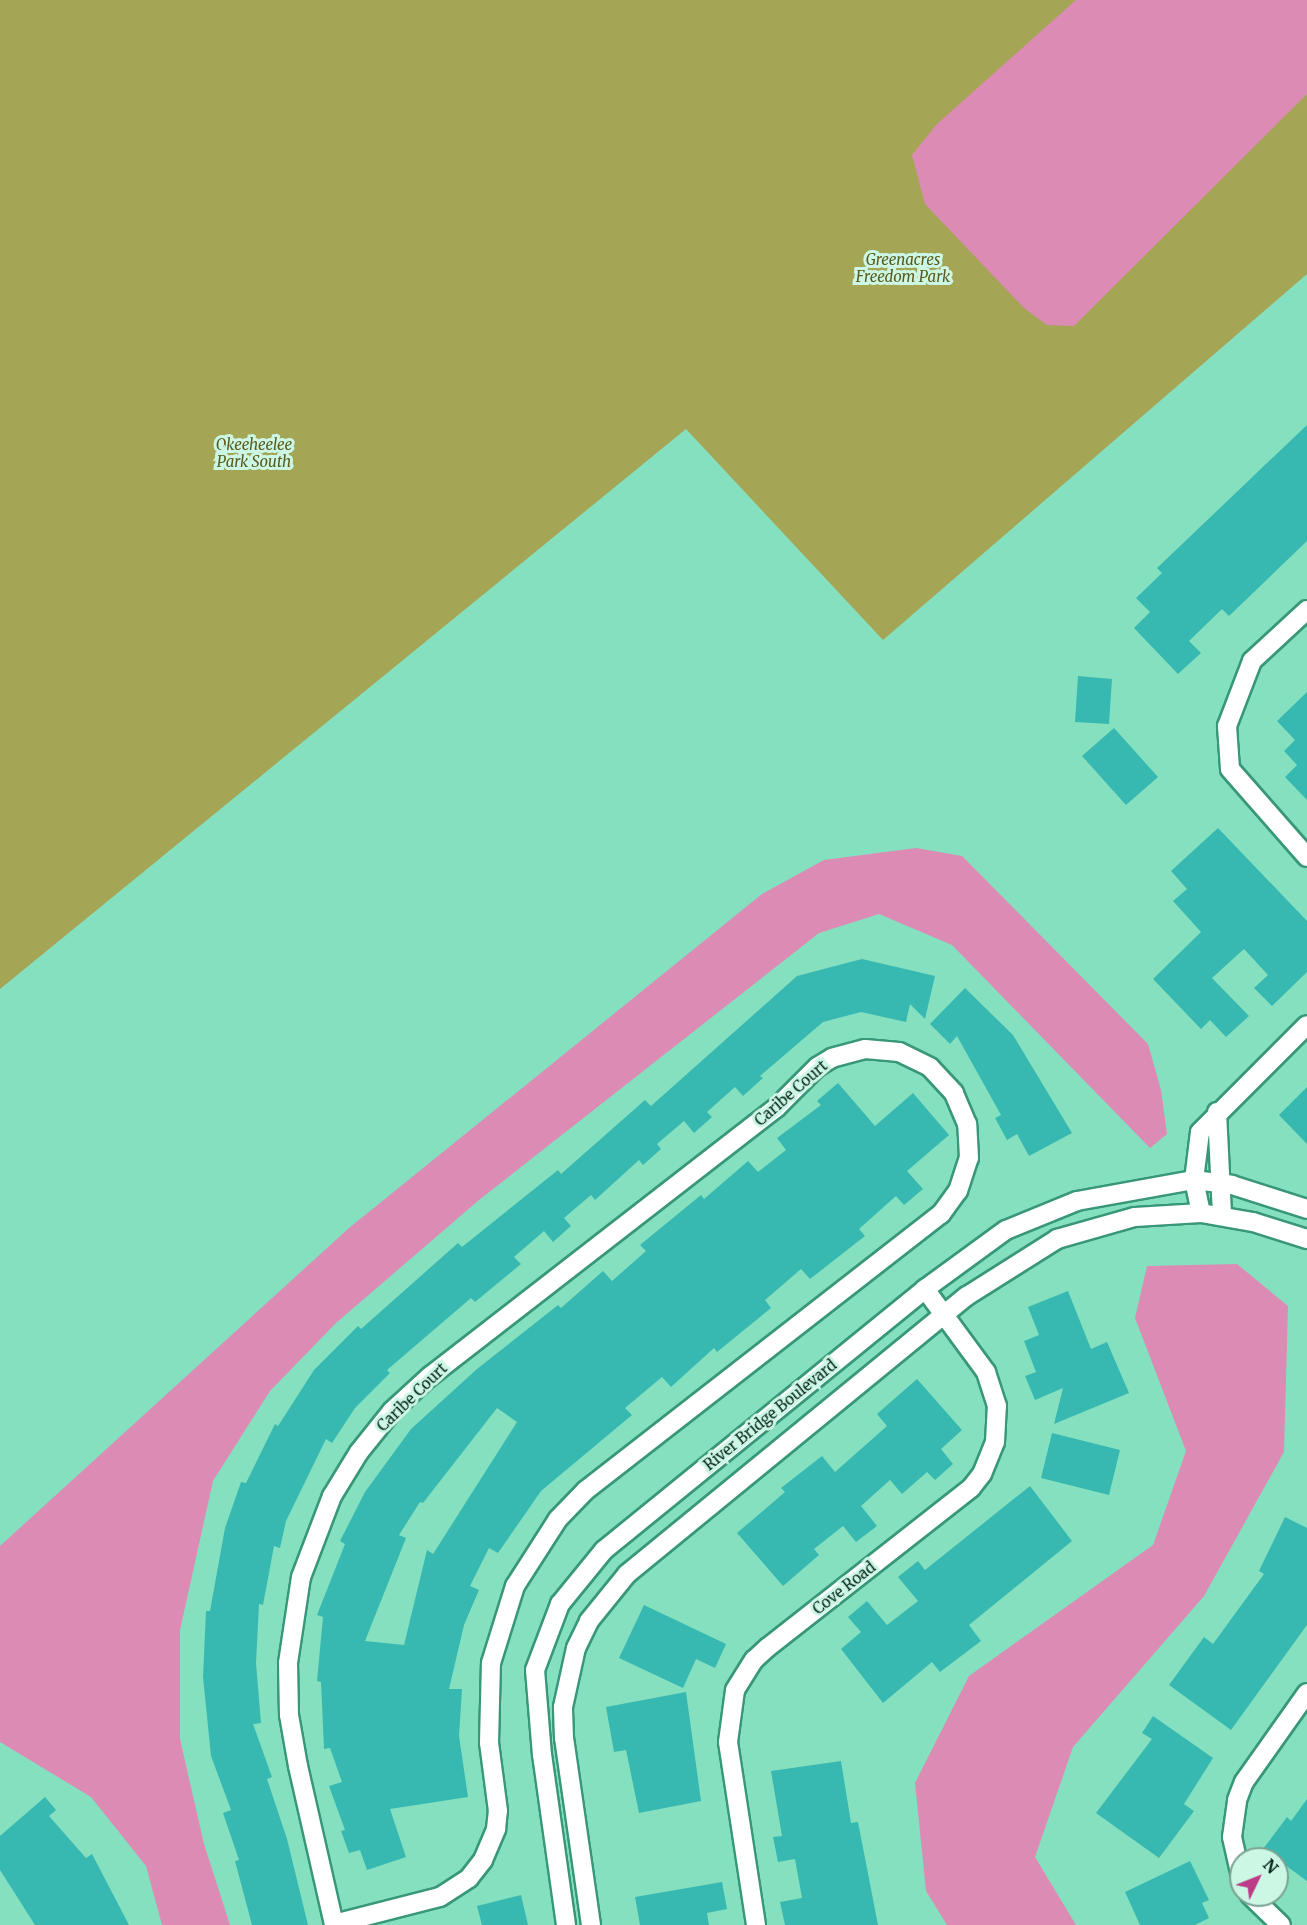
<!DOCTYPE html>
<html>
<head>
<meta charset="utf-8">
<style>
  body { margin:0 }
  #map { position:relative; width:1307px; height:1925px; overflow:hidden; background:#85e0bf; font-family:Merriweather,serif }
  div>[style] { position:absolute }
  .green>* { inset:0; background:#a5a556 }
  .water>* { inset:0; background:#dc8bb4 }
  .building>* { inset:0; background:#37b9b1 }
  .roads { filter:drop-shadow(2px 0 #389779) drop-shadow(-2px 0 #389779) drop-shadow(0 2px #389779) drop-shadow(0 -2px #389779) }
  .street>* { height:18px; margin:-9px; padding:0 9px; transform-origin:9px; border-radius:9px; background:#fff }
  span { translate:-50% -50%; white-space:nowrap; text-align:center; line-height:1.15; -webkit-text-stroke:6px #ccf7e5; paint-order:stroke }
  .park-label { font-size:15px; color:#5b5a1a; font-style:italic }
  .street-label { font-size:15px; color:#052319 }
  .north { position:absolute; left:1229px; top:1847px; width:60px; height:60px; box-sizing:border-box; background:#ccf7e5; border:2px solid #7ca293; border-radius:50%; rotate:47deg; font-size:16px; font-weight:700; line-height:24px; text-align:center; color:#052319 }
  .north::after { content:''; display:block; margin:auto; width:21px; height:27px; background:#bc3c87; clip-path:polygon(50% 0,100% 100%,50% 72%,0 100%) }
</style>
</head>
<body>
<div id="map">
  <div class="green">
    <div style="clip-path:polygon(0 0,1307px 0,1307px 274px,883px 640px,686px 429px,0 989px)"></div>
  </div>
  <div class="water">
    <div style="clip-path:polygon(1076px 0,1307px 0,1307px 94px,1074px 326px,1047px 325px,1024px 308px,925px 204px,912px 155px,937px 124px)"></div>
    <div style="clip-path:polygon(916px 848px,962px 856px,1148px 1044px,1161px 1090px,1167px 1134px,1150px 1148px,952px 945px,879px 914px,819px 933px,479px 1200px,336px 1323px,270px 1391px,213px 1481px,180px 1630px,180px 1739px,204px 1844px,230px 1925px,162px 1925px,146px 1866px,91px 1797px,0 1742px,0 1546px,349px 1228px,762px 894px,824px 860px)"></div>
    <div style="clip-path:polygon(1237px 1264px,1288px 1306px,1284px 1452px,1204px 1596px,1073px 1747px,1035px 1857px,1076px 1925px,947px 1925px,926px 1891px,915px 1783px,969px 1676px,1153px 1545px,1186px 1451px,1135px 1318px,1147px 1266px)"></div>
  </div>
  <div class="building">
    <div style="clip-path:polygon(1307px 425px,1307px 541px,1229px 616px,1222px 609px,1189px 641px,1201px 653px,1178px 674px,1134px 628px,1150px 612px,1136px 598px,1162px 573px,1157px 568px)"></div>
    <div style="clip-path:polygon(1078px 676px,1112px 679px,1109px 724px,1075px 722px)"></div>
    <div style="clip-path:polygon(1307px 692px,1307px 800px,1285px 777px,1297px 765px,1284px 751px,1295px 740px,1277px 721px)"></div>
    <div style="clip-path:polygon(1114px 728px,1158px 777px,1126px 805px,1082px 756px)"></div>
    <div style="clip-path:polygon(1218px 828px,1307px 921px,1307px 972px,1272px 1006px,1254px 988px,1268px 975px,1244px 949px,1212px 978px,1249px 1016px,1226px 1037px,1210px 1020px,1201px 1029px,1153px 979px,1201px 932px,1173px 901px,1187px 889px,1171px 871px)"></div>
    <div style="clip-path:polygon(862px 959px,935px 976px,925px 1019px,910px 1004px,906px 1022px,861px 1012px,823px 1022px,760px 1076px,763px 1078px,743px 1096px,735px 1087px,707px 1112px,712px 1117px,694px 1133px,684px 1121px,657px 1144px,661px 1149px,643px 1165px,639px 1160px,595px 1200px,591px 1195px,564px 1218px,571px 1226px,553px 1242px,544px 1231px,514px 1257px,521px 1264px,475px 1302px,471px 1298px,387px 1370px,390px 1373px,355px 1408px,332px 1443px,326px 1439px,286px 1521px,280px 1548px,274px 1546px,263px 1605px,259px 1604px,256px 1663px,261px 1723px,253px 1724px,272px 1777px,267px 1779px,287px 1839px,308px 1925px,252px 1925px,235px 1861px,239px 1860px,223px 1813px,231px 1810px,211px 1756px,203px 1677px,206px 1611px,210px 1611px,225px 1528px,241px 1482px,246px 1483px,275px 1424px,278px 1426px,314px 1370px,358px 1326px,361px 1329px,458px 1243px,462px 1247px,558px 1170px,561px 1174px,645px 1100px,651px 1106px,797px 976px)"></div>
    <div style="clip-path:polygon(965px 988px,1013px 1035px,1072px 1133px,1029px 1156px,1017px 1134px,1007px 1140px,995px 1118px,1001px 1115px,957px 1036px,950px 1044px,930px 1024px)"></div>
    <div style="clip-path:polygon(evenodd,838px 1083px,875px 1126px,913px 1093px,949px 1135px,907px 1171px,923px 1189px,904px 1205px,896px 1196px,859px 1229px,865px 1236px,810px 1279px,801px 1269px,765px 1300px,771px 1308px,717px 1352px,714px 1348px,671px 1387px,662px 1377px,625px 1408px,632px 1415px,541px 1491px,498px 1553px,489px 1548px,470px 1586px,479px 1590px,464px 1625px,449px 1689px,462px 1689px,459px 1736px,468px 1797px,390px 1809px,406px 1857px,367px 1870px,360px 1850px,349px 1853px,341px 1831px,345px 1830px,329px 1786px,342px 1782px,330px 1748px,324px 1749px,321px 1682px,317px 1681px,323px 1617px,317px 1615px,345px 1544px,340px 1541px,365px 1492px,411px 1429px,477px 1369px,558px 1305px,561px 1308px,603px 1271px,612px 1281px,646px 1251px,640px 1245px,701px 1195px,704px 1199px,748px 1161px,758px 1172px,786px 1150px,777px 1138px,821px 1105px,817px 1101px,838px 1083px,497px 1408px,517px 1422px,433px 1554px,427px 1550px,404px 1645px,365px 1641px,406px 1538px,399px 1535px,420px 1502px,423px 1503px,497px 1408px)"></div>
    <div style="clip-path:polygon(1307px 1087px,1307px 1144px,1279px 1115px)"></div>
    <div style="clip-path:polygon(1068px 1291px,1091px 1349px,1107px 1342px,1129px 1393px,1054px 1424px,1063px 1388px,1035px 1400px,1025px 1376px,1036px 1372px,1024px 1341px,1039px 1335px,1028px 1307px)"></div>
    <div style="clip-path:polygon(917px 1379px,962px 1430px,941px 1449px,953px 1464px,935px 1480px,927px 1472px,902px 1494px,890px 1480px,861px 1506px,877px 1526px,856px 1542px,843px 1526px,814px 1549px,819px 1555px,783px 1586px,737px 1533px,785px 1492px,781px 1488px,822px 1456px,835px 1472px,887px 1426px,877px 1414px)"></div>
    <div style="clip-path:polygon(1052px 1433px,1120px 1450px,1109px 1495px,1041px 1478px)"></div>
    <div style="clip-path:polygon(1030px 1486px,1072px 1541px,969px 1625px,981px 1641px,940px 1672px,932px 1662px,883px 1703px,841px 1649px,861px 1632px,848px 1617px,867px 1601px,887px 1625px,918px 1601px,898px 1577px,918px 1561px,925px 1570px)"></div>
    <div style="clip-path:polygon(1285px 1517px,1307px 1528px,1307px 1625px,1231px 1730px,1169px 1685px,1204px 1637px,1213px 1644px,1264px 1574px,1259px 1571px)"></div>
    <div style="clip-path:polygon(644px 1605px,726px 1644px,715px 1668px,696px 1659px,683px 1688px,619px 1658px)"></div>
    <div style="clip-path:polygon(686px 1692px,701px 1801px,639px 1813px,626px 1750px,614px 1752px,606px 1707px)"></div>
    <div style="clip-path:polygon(1153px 1716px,1213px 1758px,1184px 1804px,1194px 1811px,1159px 1858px,1096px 1813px,1152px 1739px,1142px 1733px)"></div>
    <div style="clip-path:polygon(841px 1761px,851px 1823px,858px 1822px,878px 1925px,785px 1925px,780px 1902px,802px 1898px,795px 1859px,778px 1862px,773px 1837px,782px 1836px,771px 1771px)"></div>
    <div style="clip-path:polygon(45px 1797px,56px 1810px,49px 1816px,86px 1858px,92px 1854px,129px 1925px,35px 1925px,0 1870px,0 1836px)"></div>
    <div style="clip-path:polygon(1307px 1799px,1307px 1881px,1263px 1849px,1287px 1817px,1291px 1821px)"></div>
    <div style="clip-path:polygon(1190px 1861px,1209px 1900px,1202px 1903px,1209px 1918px,1195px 1925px,1140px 1925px,1125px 1892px)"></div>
    <div style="clip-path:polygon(722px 1882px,727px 1909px,707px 1913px,709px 1925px,640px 1925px,635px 1897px)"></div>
    <div style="clip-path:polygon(521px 1895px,528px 1925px,482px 1925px,477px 1906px)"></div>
  </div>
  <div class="roads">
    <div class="street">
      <div style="left:1307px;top:610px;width:75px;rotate:137.2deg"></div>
      <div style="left:1252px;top:661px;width:70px;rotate:111deg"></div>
      <div style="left:1227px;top:726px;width:43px;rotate:86deg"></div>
      <div style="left:1230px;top:769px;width:117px;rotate:48.8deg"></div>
      <div style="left:1217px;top:1112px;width:104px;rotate:87.2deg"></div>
      <div style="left:1201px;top:1213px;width:34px;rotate:-102deg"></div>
      <div style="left:1194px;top:1180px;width:48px;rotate:-82.9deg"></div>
      <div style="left:1200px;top:1132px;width:151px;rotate:-45deg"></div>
      <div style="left:1241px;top:1877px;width:41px;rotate:-102.7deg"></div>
      <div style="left:1232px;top:1837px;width:37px;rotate:-82deg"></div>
      <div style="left:1237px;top:1800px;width:19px;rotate:-69deg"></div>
      <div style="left:1244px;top:1782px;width:109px;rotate:-54.7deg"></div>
      <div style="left:1250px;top:1895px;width:43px;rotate:44.1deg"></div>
      <div style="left:334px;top:1924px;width:109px;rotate:-14.3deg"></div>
      <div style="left:440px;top:1897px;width:35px;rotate:-33deg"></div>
      <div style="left:469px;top:1878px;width:23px;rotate:-52deg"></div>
      <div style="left:483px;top:1860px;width:34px;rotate:-67deg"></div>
      <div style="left:496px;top:1829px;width:18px;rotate:-84deg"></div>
      <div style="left:498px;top:1811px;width:69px;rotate:-97.5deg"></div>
      <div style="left:489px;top:1743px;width:80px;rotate:-88.6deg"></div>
      <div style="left:491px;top:1663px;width:81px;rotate:-72.7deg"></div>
      <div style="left:515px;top:1586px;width:80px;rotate:-57.3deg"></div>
      <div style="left:558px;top:1519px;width:40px;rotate:-46deg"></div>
      <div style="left:586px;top:1490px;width:450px;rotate:-37.9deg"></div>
      <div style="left:941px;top:1214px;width:29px;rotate:-54deg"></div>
      <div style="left:958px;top:1191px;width:35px;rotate:-72deg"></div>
      <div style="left:969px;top:1158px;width:34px;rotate:-93deg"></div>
      <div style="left:967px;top:1124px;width:34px;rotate:-113deg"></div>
      <div style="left:954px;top:1093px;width:35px;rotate:-133deg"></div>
      <div style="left:930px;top:1067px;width:34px;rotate:-154deg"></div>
      <div style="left:899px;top:1052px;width:34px;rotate:-175deg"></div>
      <div style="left:865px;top:1049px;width:34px;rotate:165deg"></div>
      <div style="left:832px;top:1058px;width:17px;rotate:149deg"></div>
      <div style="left:817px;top:1067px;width:58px;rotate:135deg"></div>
      <div style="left:776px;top:1108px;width:438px;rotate:142.2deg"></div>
      <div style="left:430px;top:1376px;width:52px;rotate:137.4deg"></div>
      <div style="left:392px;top:1411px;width:53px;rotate:128.8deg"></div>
      <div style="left:359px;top:1452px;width:52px;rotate:121.5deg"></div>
      <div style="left:332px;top:1496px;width:87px;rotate:110.9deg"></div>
      <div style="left:301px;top:1577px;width:87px;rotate:98.6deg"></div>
      <div style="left:288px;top:1663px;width:52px;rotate:88.9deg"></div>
      <div style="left:289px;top:1715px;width:52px;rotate:80deg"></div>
      <div style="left:298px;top:1766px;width:163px;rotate:77.2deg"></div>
      <div style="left:566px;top:1925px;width:172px;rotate:-98deg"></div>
      <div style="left:542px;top:1755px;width:85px;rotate:-94.7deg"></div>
      <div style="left:535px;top:1670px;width:71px;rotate:-69.3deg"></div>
      <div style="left:560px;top:1604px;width:70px;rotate:-50.8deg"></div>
      <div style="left:604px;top:1550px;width:414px;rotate:-39.1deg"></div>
      <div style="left:925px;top:1289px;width:100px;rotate:-36.1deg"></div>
      <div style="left:1006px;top:1230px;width:77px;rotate:-22.2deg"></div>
      <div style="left:1077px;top:1201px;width:119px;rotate:-10.2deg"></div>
      <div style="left:1194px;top:1180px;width:38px;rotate:7deg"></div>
      <div style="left:1232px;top:1185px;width:79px;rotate:17.7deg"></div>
      <div style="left:591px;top:1925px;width:189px;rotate:-98.2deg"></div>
      <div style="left:564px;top:1738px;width:31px;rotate:-92deg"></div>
      <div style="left:563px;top:1707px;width:60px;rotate:-77.6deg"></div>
      <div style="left:576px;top:1648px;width:30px;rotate:-64deg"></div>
      <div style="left:589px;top:1621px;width:60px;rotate:-51deg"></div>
      <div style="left:627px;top:1574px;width:439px;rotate:-39.3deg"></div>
      <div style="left:967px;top:1296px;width:107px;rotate:-32.3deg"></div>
      <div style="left:1057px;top:1239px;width:81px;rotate:-15.8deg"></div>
      <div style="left:1135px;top:1217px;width:66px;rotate:-3.5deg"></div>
      <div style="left:1201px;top:1213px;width:53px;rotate:9.8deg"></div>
      <div style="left:1253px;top:1222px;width:57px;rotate:17.5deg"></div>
      <div style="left:756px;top:1925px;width:185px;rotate:-98.7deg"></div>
      <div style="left:728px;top:1742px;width:52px;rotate:-82.3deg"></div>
      <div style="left:735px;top:1690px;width:36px;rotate:-58deg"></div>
      <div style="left:754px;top:1660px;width:18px;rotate:-43deg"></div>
      <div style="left:767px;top:1648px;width:259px;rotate:-38.1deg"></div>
      <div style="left:971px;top:1488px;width:18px;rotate:-52deg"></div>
      <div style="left:982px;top:1474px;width:35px;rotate:-68deg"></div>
      <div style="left:995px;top:1442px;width:36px;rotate:-87deg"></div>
      <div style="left:997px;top:1406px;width:36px;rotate:-108deg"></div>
      <div style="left:986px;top:1372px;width:103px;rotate:-126.3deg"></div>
    </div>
  </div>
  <div class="park-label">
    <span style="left:903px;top:268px">Greenacres<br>Freedom Park</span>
    <span style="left:254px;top:453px">Okeeheelee<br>Park South</span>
  </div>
  <div class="street-label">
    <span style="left:791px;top:1093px;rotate:-41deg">Caribe Court</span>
    <span style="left:412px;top:1397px;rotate:-44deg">Caribe Court</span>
    <span style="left:770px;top:1415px;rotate:-39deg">River Bridge Boulevard</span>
    <span style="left:844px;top:1588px;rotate:-38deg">Cove Road</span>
  </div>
  <div class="north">N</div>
</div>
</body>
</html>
